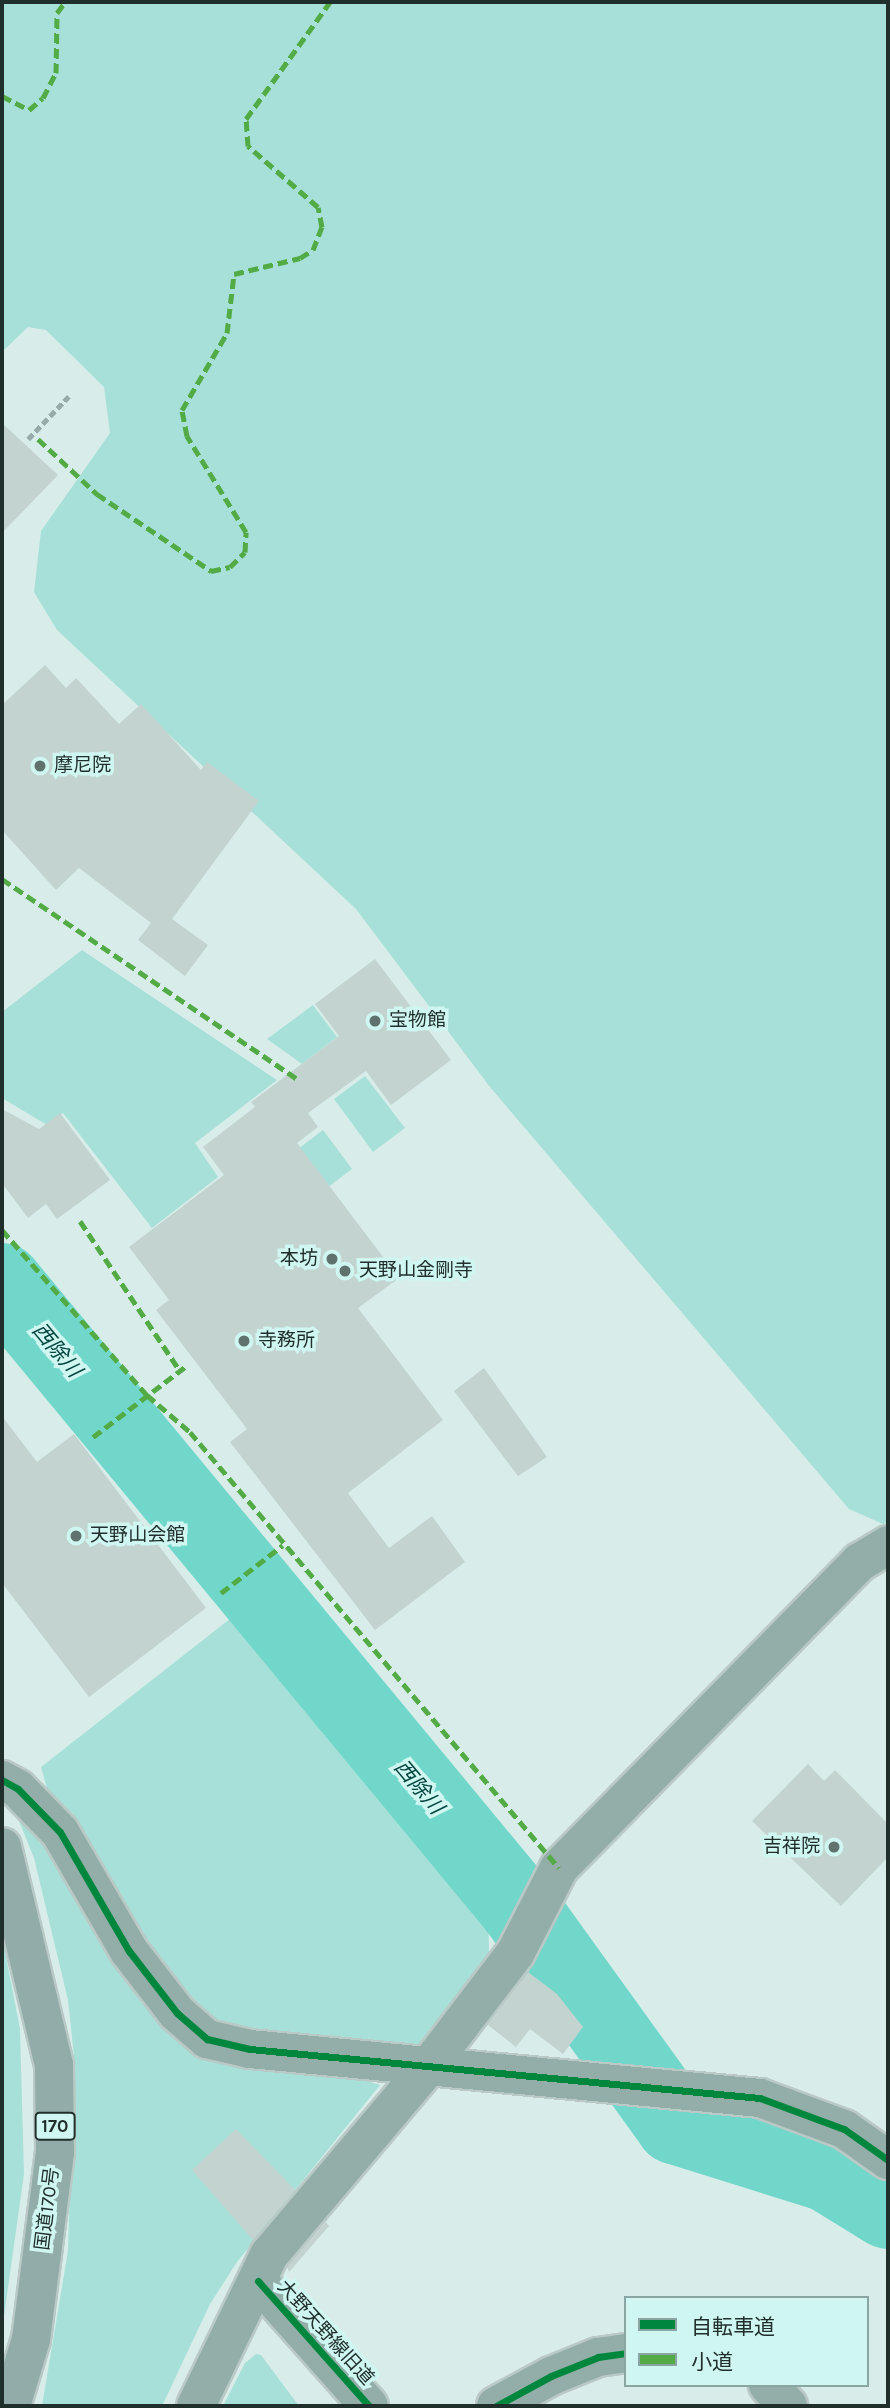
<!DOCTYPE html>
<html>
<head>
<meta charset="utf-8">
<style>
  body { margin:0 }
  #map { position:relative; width:890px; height:2408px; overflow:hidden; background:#d8edea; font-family:Karla,"Noto Sans JP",sans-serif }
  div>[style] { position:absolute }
  .green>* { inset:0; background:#a7e0d8 }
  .river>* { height:80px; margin:-40px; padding:0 40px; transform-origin:40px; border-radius:40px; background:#70d7ca }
  .building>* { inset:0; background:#c2d3d0 }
  .path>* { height:4.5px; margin-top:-2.25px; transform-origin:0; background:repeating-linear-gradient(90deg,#97aca9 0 7px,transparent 0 10.5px) }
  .roads { filter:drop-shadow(2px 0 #b9c9c6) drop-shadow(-2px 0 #b9c9c6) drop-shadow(0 2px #b9c9c6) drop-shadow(0 -2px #b9c9c6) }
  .minor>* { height:38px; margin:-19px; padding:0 19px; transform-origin:19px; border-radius:19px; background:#93ada9 }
  .highway>* { height:38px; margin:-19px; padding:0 19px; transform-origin:19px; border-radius:19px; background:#92aca9 }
  .quiet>* { height:5px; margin-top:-2.5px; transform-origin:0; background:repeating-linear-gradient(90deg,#52ab44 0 10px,transparent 0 15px) }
  .cycleway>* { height:7px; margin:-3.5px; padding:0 3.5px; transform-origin:3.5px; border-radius:3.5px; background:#00873e }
  .dots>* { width:19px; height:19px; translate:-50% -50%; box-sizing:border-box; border:4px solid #cff6f0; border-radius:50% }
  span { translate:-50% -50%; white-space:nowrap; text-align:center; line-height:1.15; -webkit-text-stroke:7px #cff6f0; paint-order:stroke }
  .shield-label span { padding:2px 5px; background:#cff6f0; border:2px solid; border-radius:5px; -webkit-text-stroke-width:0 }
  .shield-label { font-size:18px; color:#202f2c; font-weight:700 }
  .poi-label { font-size:19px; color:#202f2c }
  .left { translate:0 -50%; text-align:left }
  .right { translate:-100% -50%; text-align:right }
  .street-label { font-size:19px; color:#202f2c }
  .water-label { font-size:21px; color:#03433d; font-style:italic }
  .frame { position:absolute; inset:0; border:4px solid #202f2c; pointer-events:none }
  .legend { position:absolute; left:624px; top:2296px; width:245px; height:91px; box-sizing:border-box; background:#cff6f0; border:2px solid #89a6a2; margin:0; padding:9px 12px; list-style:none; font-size:21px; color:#202f2c }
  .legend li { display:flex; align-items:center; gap:14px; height:35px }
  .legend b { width:35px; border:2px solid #89a6a2 }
</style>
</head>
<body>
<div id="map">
  <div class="green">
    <div style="clip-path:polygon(2px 2px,888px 2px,888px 1521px,883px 1524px,849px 1509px,490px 1087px,356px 909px,57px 630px,34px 592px,41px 531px,110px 433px,104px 387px,46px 330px,28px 327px,2px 352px)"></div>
    <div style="clip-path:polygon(82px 950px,277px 1080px,195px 1143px,218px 1177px,152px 1228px,63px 1113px,47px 1125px,2px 1098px,2px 1012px)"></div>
    <div style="clip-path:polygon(313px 1005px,337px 1037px,302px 1064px,267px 1039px)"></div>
    <div style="clip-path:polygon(365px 1076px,405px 1128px,373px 1152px,334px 1099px)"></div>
    <div style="clip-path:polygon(323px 1130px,352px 1169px,271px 1230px,242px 1191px)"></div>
    <div style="clip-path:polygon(240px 1611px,488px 1888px,489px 1959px,418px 2045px,243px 2035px,211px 2020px,172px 1982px,48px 1792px,41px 1767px)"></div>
    <div style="clip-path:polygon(15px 1811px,30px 1818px,158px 2017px,380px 2085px,237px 2262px,210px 2304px,162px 2406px,42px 2406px,68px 2251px,74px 2056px,68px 2000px,34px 1858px)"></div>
    <div style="clip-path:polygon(2px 1936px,20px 2029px,24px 2174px,2px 2330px)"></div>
    <div style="clip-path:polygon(256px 2354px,261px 2355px,299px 2406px,223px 2406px,245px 2363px)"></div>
  </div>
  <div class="river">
    <div style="left:2px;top:1283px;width:809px;rotate:50.37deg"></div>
    <div style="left:518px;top:1906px;width:269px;rotate:54.2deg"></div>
    <div style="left:675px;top:2124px;width:160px;rotate:17.4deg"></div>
    <div style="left:828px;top:2172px;width:70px;rotate:31.7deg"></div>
  </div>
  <div class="building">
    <div style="clip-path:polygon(2px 423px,58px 475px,2px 533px)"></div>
    <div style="clip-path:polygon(45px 665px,66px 688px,76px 678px,119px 724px,141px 704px,201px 770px,207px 762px,259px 801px,172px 919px,208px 945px,185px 976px,138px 940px,151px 923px,79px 868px,56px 890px,2px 830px,2px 705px)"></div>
    <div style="clip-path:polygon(375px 959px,451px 1060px,391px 1105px,366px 1071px,308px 1113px,318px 1127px,297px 1143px,399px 1278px,358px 1308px,443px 1420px,348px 1493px,389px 1548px,432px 1516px,465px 1562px,375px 1630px,230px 1442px,247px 1429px,156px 1310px,169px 1300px,129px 1247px,224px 1175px,203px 1147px,255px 1107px,251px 1102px,339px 1036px,315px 1004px)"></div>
    <div style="clip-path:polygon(2px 1109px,39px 1129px,60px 1113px,110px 1180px,57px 1219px,46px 1204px,28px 1218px,2px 1183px)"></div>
    <div style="clip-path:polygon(484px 1368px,547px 1457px,518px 1476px,454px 1391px)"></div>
    <div style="clip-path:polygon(2px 1416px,37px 1462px,74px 1434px,206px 1608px,89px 1697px,2px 1583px)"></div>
    <div style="clip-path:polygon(808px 1764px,824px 1781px,835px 1770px,888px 1824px,888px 1857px,841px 1906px,752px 1821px)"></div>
    <div style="clip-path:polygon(528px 1972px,557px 1994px,583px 2027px,563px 2054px,530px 2029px,516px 2047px,488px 2025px)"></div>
    <div style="clip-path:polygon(236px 2129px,295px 2190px,253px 2240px,192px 2170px)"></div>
    <div style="clip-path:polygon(326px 2222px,329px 2226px,289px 2272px,287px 2267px)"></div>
  </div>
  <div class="path">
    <div style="left:28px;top:439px;width:59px;rotate:-46.4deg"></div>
  </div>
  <div class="roads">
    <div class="minor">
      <div style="left:2px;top:1780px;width:18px;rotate:29deg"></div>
      <div style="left:18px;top:1789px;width:60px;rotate:45.7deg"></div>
      <div style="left:60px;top:1832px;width:138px;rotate:59.9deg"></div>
      <div style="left:129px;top:1951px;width:78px;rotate:52.3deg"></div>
      <div style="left:177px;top:2013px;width:40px;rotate:41deg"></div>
      <div style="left:207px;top:2039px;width:44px;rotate:13.1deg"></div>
      <div style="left:250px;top:2049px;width:512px;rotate:5.49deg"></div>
      <div style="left:760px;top:2098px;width:90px;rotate:20.3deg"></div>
      <div style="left:844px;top:2129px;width:54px;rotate:35.2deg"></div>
      <div style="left:258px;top:2281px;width:167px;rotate:48.4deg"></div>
      <div style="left:768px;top:2385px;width:29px;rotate:46deg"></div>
      <div style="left:196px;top:2406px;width:168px;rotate:-64.2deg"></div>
      <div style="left:269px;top:2255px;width:253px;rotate:-49.8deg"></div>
      <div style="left:432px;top:2062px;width:138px;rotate:-52.6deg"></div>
      <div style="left:516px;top:1952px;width:94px;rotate:-62.9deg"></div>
      <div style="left:559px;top:1868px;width:429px;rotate:-45.5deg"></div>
      <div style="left:860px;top:1562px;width:33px;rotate:-31deg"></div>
      <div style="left:496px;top:2406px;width:63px;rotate:-28.6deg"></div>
      <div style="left:551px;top:2376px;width:51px;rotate:-22deg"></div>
      <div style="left:598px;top:2357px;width:28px;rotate:-8deg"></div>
    </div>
    <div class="highway">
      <div style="left:2px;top:1847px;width:224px;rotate:76.6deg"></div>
      <div style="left:54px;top:2065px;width:87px;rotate:89.3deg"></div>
      <div style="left:55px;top:2152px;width:189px;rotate:97.3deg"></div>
      <div style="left:31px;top:2339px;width:70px;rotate:106.6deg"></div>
    </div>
  </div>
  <div class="quiet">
    <div style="left:2px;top:96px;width:30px;rotate:27deg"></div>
    <div style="left:29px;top:110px;width:18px;rotate:-41deg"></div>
    <div style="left:43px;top:98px;width:28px;rotate:-63deg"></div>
    <div style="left:56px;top:73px;width:60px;rotate:-89deg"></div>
    <div style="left:57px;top:13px;width:14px;rotate:-54deg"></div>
    <div style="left:38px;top:439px;width:81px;rotate:43deg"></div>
    <div style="left:97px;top:494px;width:138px;rotate:34deg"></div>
    <div style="left:211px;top:571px;width:19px;rotate:-12deg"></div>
    <div style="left:230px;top:567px;width:21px;rotate:-45deg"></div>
    <div style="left:245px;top:552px;width:20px;rotate:-87deg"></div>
    <div style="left:246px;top:532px;width:113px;rotate:-121.6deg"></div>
    <div style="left:187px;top:436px;width:26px;rotate:-101deg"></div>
    <div style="left:182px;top:410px;width:89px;rotate:-59.7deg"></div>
    <div style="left:227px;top:333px;width:59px;rotate:-83.2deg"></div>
    <div style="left:234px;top:274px;width:68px;rotate:-13.6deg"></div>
    <div style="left:300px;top:258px;width:15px;rotate:-32deg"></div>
    <div style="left:313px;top:250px;width:25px;rotate:-69deg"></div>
    <div style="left:322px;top:227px;width:20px;rotate:-101deg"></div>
    <div style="left:318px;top:207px;width:93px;rotate:-138.9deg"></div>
    <div style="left:248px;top:146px;width:27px;rotate:-94deg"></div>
    <div style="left:246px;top:119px;width:144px;rotate:-54.3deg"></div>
    <div style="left:2px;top:879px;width:356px;rotate:34.1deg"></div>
    <div style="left:80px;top:1221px;width:180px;rotate:56.3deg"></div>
    <div style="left:2px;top:1230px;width:220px;rotate:48.7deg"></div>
    <div style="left:147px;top:1395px;width:57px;rotate:40.7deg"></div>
    <div style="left:190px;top:1432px;width:571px;rotate:49.76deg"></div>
    <div style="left:93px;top:1437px;width:116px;rotate:-37.3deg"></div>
    <div style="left:221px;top:1593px;width:78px;rotate:-37.7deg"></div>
  </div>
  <div class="cycleway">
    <div style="left:2px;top:1780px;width:18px;rotate:29deg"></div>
    <div style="left:18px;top:1789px;width:60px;rotate:45.7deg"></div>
    <div style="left:60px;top:1832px;width:138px;rotate:59.9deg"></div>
    <div style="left:129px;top:1951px;width:78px;rotate:52.3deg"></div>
    <div style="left:177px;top:2013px;width:40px;rotate:41deg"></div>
    <div style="left:207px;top:2039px;width:44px;rotate:13.1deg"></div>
    <div style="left:250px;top:2049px;width:512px;rotate:5.49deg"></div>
    <div style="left:760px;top:2098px;width:90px;rotate:20.3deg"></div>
    <div style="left:844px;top:2129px;width:54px;rotate:35.2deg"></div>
    <div style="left:258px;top:2281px;width:167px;rotate:48.4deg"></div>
    <div style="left:496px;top:2406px;width:63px;rotate:-28.6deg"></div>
    <div style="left:551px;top:2376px;width:51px;rotate:-22deg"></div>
    <div style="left:598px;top:2357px;width:28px;rotate:-8deg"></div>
  </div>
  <div class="dots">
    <div style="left:40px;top:766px;background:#60726e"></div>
    <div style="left:375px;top:1021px;background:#60726e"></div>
    <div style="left:332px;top:1259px;background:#60726e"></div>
    <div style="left:345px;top:1271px;background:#60726e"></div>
    <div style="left:244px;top:1341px;background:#60726e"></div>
    <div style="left:76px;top:1536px;background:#60726e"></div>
    <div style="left:834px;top:1847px;background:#60726e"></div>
  </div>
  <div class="shield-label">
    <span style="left:55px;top:2126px">170</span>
  </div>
  <div class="poi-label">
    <span class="left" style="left:54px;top:766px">摩尼院</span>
    <span class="left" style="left:389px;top:1021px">宝物館</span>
    <span class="right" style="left:318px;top:1259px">本坊</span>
    <span class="left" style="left:359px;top:1271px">天野山金剛寺</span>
    <span class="left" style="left:258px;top:1341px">寺務所</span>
    <span class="left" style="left:90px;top:1536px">天野山会館</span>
    <span class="right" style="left:820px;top:1847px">吉祥院</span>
  </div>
  <div class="street-label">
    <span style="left:48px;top:2209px;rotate:-83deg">国道170号</span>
    <span style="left:325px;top:2333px;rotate:48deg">大野天野線旧道</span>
  </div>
  <div class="water-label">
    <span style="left:57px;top:1350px;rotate:50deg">西除川</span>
    <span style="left:419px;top:1787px;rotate:50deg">西除川</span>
  </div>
  <div class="frame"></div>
  <ul class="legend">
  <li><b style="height:9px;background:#00873e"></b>自転車道</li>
  <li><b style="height:9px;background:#52ab44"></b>小道</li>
  </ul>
</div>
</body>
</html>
